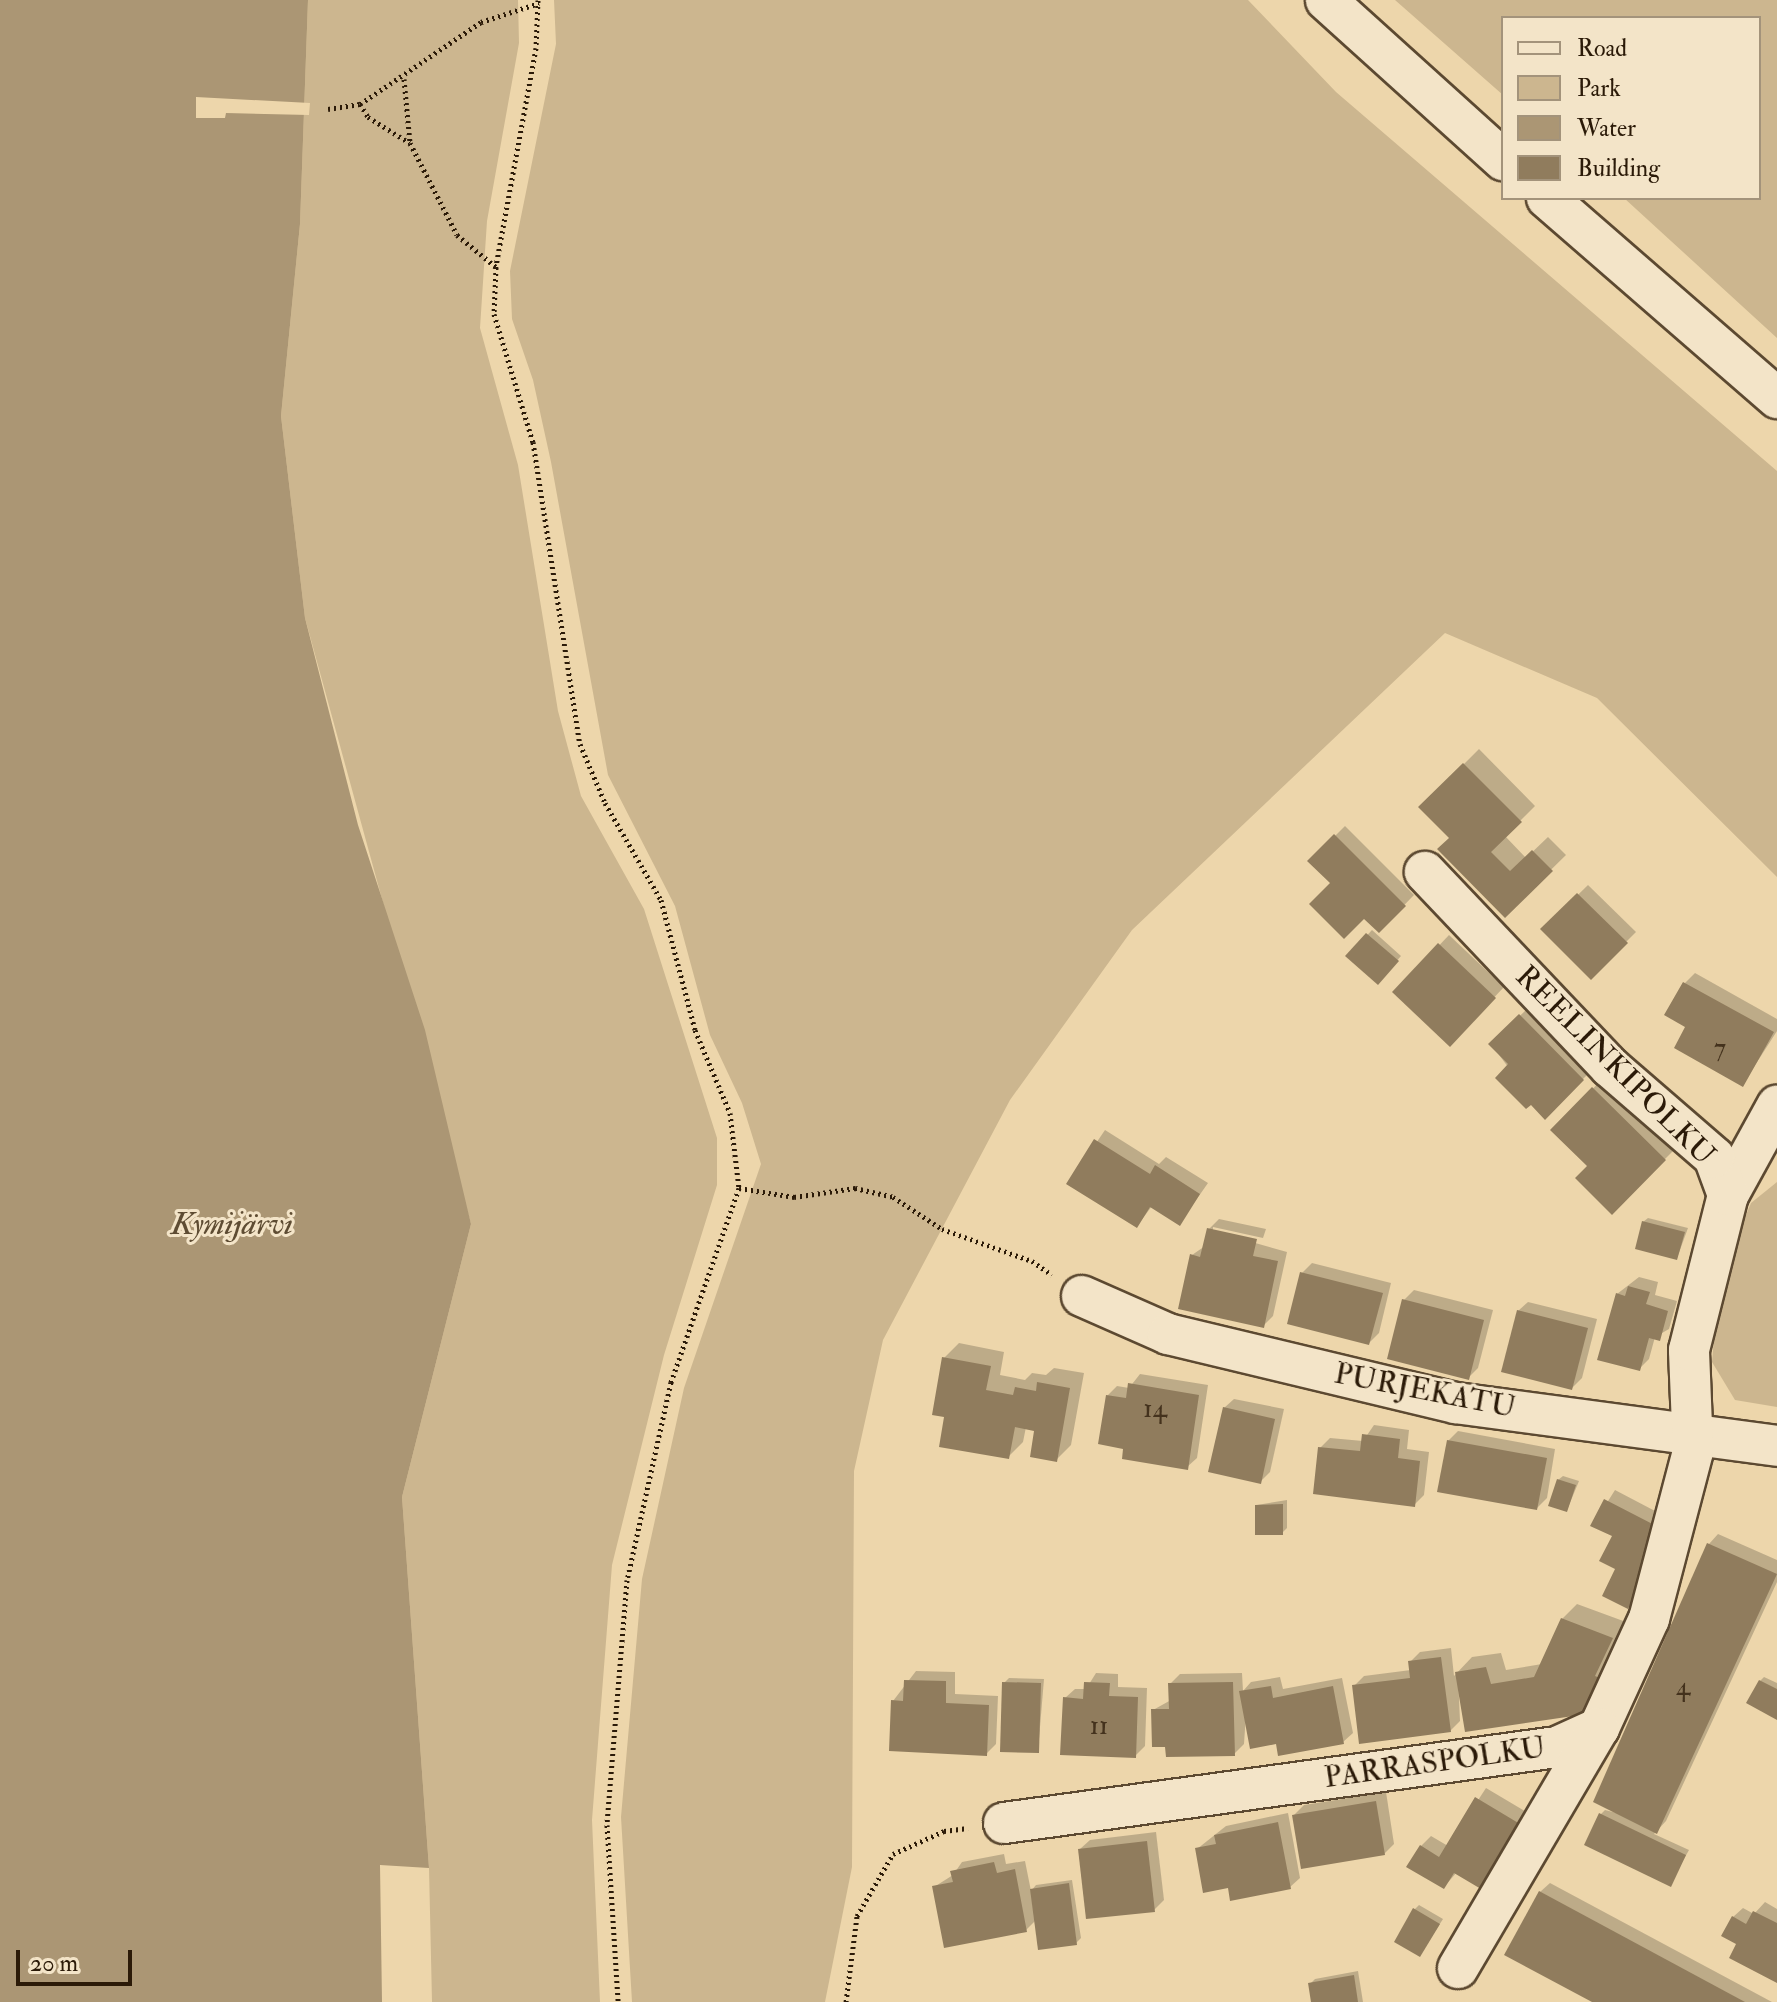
<!DOCTYPE html>
<html>
<head>
<meta charset="utf-8">
<style>
  body { margin:0 }
  #map { position:relative; width:1777px; height:2002px; overflow:hidden; background:#edd6ab; font-family:"IM FELL Double Pica",serif }
  div>[style] { position:absolute }
  .green>* { inset:0; background:#ccb68f }
  .water>* { inset:0; background:#ab9674 }
  .pier>* { inset:0; background:#edd6ab }
  .shadow>* { inset:0; background:#0003 }
  .building>* { inset:0; background:#907c5d }
  .path>* { height:5px; margin-top:-2.5px; transform-origin:0; background:repeating-linear-gradient(90deg,#2b1a08 0 2px,transparent 0 6px) }
  .roads { filter:drop-shadow(2px 0 #5c4931) drop-shadow(-2px 0 #5c4931) drop-shadow(0 2px #5c4931) drop-shadow(0 -2px #5c4931) }
  .minor>* { height:40px; margin:-20px; padding:0 20px; transform-origin:20px; border-radius:20px; background:#f3e4c8 }
  span { translate:-50% -50%; white-space:nowrap; text-align:center; line-height:1.15; -webkit-text-stroke:6px #f3e4c8; paint-order:stroke }
  .number-label { font-size:26px; color:#44321d }
  .number-label span { -webkit-text-stroke-width:0 }
  .street-label { font-size:30px; color:#2b1a08 }
  .water-label { font-size:32px; color:#5e4c33; font-style:italic }
  .legend { position:absolute; left:1501px; top:16px; width:260px; height:184px; box-sizing:border-box; background:#f3e4c8; border:2px solid #a3937b; margin:0; padding:10px 14px; list-style:none; font-size:24px; color:#2b1a08 }
  .legend li { display:flex; align-items:center; gap:16px; height:40px }
  .legend b { width:40px; border:2px solid #a3937b }
  .scale { position:absolute; left:16px; top:1950px; width:116px; height:36px; box-sizing:border-box; border:4px solid #2b1a08; border-top:0; padding-left:10px; font-size:24px; line-height:28px; white-space:nowrap; color:#2b1a08; -webkit-text-stroke:6px #f3e4c8; paint-order:stroke }
</style>
</head>
<body>
<div id="map">
  <div class="green">
    <div style="clip-path:polygon(308px 0,518px 0,519px 43px,487px 221px,480px 328px,518px 465px,558px 711px,581px 796px,644px 909px,717px 1138px,717px 1185px,664px 1355px,612px 1565px,592px 1820px,600px 2002px,432px 2002px,429px 1868px,402px 1497px,471px 1224px,305px 618px,281px 416px,300px 224px)"></div>
    <div style="clip-path:polygon(554px 0,1248px 0,1336px 92px,1777px 471px,1777px 877px,1597px 698px,1445px 633px,1132px 930px,1010px 1100px,883px 1340px,854px 1471px,852px 1867px,825px 2002px,632px 2002px,621px 1817px,642px 1579px,684px 1388px,761px 1164px,742px 1103px,710px 1035px,675px 906px,608px 775px,551px 462px,533px 380px,512px 319px,510px 271px,556px 44px)"></div>
    <div style="clip-path:polygon(1395px 0,1777px 0,1777px 338px,1624px 198px,1759px 198px,1759px 18px,1503px 18px,1503px 95px)"></div>
    <div style="clip-path:polygon(1777px 1182px,1777px 1407px,1735px 1400px,1712px 1362px,1719px 1280px,1751px 1203px)"></div>
  </div>
  <div class="water">
    <div style="clip-path:polygon(0 0,308px 0,300px 224px,281px 416px,305px 618px,358px 825px,425px 1030px,471px 1224px,402px 1497px,429px 1868px,380px 1865px,382px 2002px,0 2002px)"></div>
  </div>
  <div class="pier">
    <div style="clip-path:polygon(196px 97px,310px 103px,309px 115px,226px 113px,225px 118px,196px 118px)"></div>
  </div>
  <div class="shadow">
    <div style="clip-path:polygon(1479px 749px,1535px 806px,1505px 836px,1526px 858px,1548px 837px,1566px 855px,1505px 915px,1452px 838px,1421px 807px)"></div>
    <div style="clip-path:polygon(1345px 826px,1414px 895px,1379px 931px,1310px 861px)"></div>
    <div style="clip-path:polygon(1588px 885px,1636px 932px,1591px 977px,1543px 929px)"></div>
    <div style="clip-path:polygon(1372px 930px,1401px 956px,1378px 982px,1348px 956px)"></div>
    <div style="clip-path:polygon(1449px 935px,1504px 987px,1450px 1044px,1395px 992px)"></div>
    <div style="clip-path:polygon(1695px 973px,1777px 1019px,1777px 1031px,1743px 1084px,1685px 983px)"></div>
    <div style="clip-path:polygon(1530px 1006px,1593px 1069px,1545px 1117px,1491px 1044px)"></div>
    <div style="clip-path:polygon(1608px 1073px,1680px 1144px,1612px 1212px,1589px 1166px,1553px 1130px)"></div>
    <div style="clip-path:polygon(1105px 1130px,1159px 1164px,1166px 1157px,1208px 1183px,1180px 1223px,1152px 1206px,1137px 1226px,1069px 1183px)"></div>
    <div style="clip-path:polygon(1648px 1218px,1688px 1228px,1677px 1258px,1643px 1222px)"></div>
    <div style="clip-path:polygon(1219px 1219px,1266px 1229px,1263px 1238px,1213px 1227px,1213px 1231px,1287px 1252px,1273px 1316px,1263px 1326px,1192px 1255px,1205px 1246px,1209px 1229px)"></div>
    <div style="clip-path:polygon(1312px 1263px,1391px 1283px,1379px 1333px,1369px 1343px,1302px 1273px)"></div>
    <div style="clip-path:polygon(1639px 1277px,1658px 1282px,1655px 1295px,1677px 1301px,1669px 1329px,1655px 1337px,1649px 1359px,1639px 1369px,1617px 1294px)"></div>
    <div style="clip-path:polygon(1414px 1290px,1493px 1310px,1478px 1368px,1468px 1378px,1404px 1300px)"></div>
    <div style="clip-path:polygon(1528px 1302px,1597px 1319px,1582px 1378px,1572px 1388px,1518px 1311px)"></div>
    <div style="clip-path:polygon(959px 1343px,1004px 1352px,1000px 1375px,1025px 1380px,1032px 1373px,1046px 1375px,1054px 1368px,1084px 1373px,1071px 1445px,1056px 1460px,1036px 1429px,1026px 1427px,1023px 1442px,1008px 1457px,946px 1416px,944px 1358px)"></div>
    <div style="clip-path:polygon(1140px 1374px,1208px 1385px,1197px 1458px,1187px 1467px,1126px 1447px,1107px 1396px,1117px 1386px,1129px 1388px)"></div>
    <div style="clip-path:polygon(1234px 1399px,1284px 1409px,1270px 1472px,1260px 1482px,1224px 1408px)"></div>
    <div style="clip-path:polygon(1374px 1425px,1409px 1430px,1407px 1449px,1429px 1452px,1424px 1495px,1415px 1504px,1320px 1448px,1330px 1438px,1363px 1441px)"></div>
    <div style="clip-path:polygon(1458px 1431px,1555px 1449px,1547px 1498px,1537px 1508px,1448px 1441px)"></div>
    <div style="clip-path:polygon(1563px 1476px,1579px 1481px,1567px 1510px,1558px 1480px)"></div>
    <div style="clip-path:polygon(1615px 1490px,1676px 1522px,1628px 1607px,1614px 1535px,1593px 1525px)"></div>
    <div style="clip-path:polygon(1287px 1500px,1287px 1528px,1282px 1533px,1257px 1505px)"></div>
    <div style="clip-path:polygon(1718px 1534px,1777px 1560px,1777px 1582px,1666px 1821px,1654px 1834px,1689px 1850px,1670px 1884px,1600px 1815px,1605px 1810px,1621px 1814px,1709px 1544px)"></div>
    <div style="clip-path:polygon(1577px 1604px,1626px 1622px,1586px 1712px,1458px 1676px,1460px 1721px,1450px 1731px,1354px 1686px,1364px 1676px,1411px 1670px,1410px 1662px,1420px 1652px,1451px 1648px,1454px 1676px,1472px 1657px,1501px 1653px,1506px 1670px,1542px 1664px,1562px 1619px)"></div>
    <div style="clip-path:polygon(916px 1671px,955px 1672px,955px 1694px,998px 1696px,996px 1744px,986px 1754px,893px 1701px)"></div>
    <div style="clip-path:polygon(1096px 1673px,1118px 1674px,1118px 1687px,1147px 1688px,1145px 1746px,1135px 1756px,1065px 1698px,1075px 1689px,1086px 1689px)"></div>
    <div style="clip-path:polygon(1242px 1673px,1243px 1691px,1251px 1682px,1280px 1677px,1283px 1689px,1342px 1678px,1353px 1733px,1343px 1742px,1278px 1742px,1246px 1714px,1244px 1744px,1234px 1754px,1167px 1745px,1153px 1710px,1171px 1700px,1170px 1684px,1180px 1674px)"></div>
    <div style="clip-path:polygon(1764px 1677px,1777px 1683px,1777px 1716px,1760px 1681px)"></div>
    <div style="clip-path:polygon(1009px 1678px,1044px 1679px,1038px 1751px,1004px 1683px)"></div>
    <div style="clip-path:polygon(1486px 1788px,1528px 1813px,1481px 1886px,1457px 1872px,1444px 1887px,1421px 1846px,1431px 1836px,1448px 1846px)"></div>
    <div style="clip-path:polygon(1386px 1792px,1394px 1844px,1384px 1854px,1294px 1815px,1304px 1805px)"></div>
    <div style="clip-path:polygon(1288px 1813px,1300px 1878px,1290px 1887px,1229px 1886px,1197px 1849px,1226px 1826px)"></div>
    <div style="clip-path:polygon(1156px 1832px,1164px 1900px,1154px 1910px,1080px 1849px,1090px 1840px)"></div>
    <div style="clip-path:polygon(1004px 1854px,1006px 1864px,1025px 1861px,1031px 1891px,1036px 1885px,1072px 1880px,1081px 1938px,1076px 1943px,1036px 1920px,1026px 1930px,934px 1887px,953px 1875px,962px 1862px)"></div>
    <div style="clip-path:polygon(1550px 1883px,1772px 2002px,1596px 2002px,1540px 1892px)"></div>
    <div style="clip-path:polygon(1765px 1902px,1777px 1909px,1777px 1981px,1739px 1944px,1733px 1917px,1743px 1908px,1754px 1914px)"></div>
    <div style="clip-path:polygon(1419px 1905px,1443px 1919px,1420px 1955px,1415px 1909px)"></div>
    <div style="clip-path:polygon(1358px 1971px,1363px 2002px,1314px 2002px,1310px 1984px,1315px 1979px)"></div>
  </div>
  <div class="building">
    <div style="clip-path:polygon(1463px 763px,1522px 822px,1491px 852px,1510px 871px,1532px 850px,1553px 871px,1505px 918px,1437px 849px,1449px 838px,1418px 807px)"></div>
    <div style="clip-path:polygon(1334px 834px,1406px 906px,1379px 933px,1364px 919px,1344px 939px,1309px 904px,1330px 883px,1307px 861px)"></div>
    <div style="clip-path:polygon(1577px 893px,1628px 943px,1591px 980px,1540px 929px)"></div>
    <div style="clip-path:polygon(1366px 933px,1399px 961px,1378px 985px,1345px 956px)"></div>
    <div style="clip-path:polygon(1438px 943px,1496px 998px,1450px 1047px,1392px 992px)"></div>
    <div style="clip-path:polygon(1683px 982px,1774px 1032px,1743px 1087px,1674px 1048px,1685px 1027px,1664px 1015px)"></div>
    <div style="clip-path:polygon(1519px 1014px,1584px 1080px,1545px 1120px,1531px 1105px,1526px 1109px,1495px 1078px,1508px 1064px,1488px 1044px)"></div>
    <div style="clip-path:polygon(1592px 1087px,1666px 1160px,1612px 1215px,1575px 1178px,1587px 1166px,1550px 1130px)"></div>
    <div style="clip-path:polygon(1094px 1139px,1150px 1174px,1155px 1165px,1200px 1194px,1180px 1226px,1150px 1207px,1137px 1228px,1066px 1184px)"></div>
    <div style="clip-path:polygon(1642px 1221px,1685px 1232px,1677px 1260px,1635px 1249px)"></div>
    <div style="clip-path:polygon(1207px 1228px,1257px 1239px,1253px 1256px,1278px 1261px,1264px 1328px,1178px 1309px,1190px 1254px,1200px 1257px)"></div>
    <div style="clip-path:polygon(1300px 1272px,1383px 1293px,1369px 1345px,1287px 1324px)"></div>
    <div style="clip-path:polygon(1628px 1286px,1650px 1292px,1646px 1304px,1668px 1311px,1660px 1341px,1649px 1338px,1640px 1371px,1597px 1360px,1616px 1293px,1625px 1296px)"></div>
    <div style="clip-path:polygon(1402px 1299px,1484px 1320px,1469px 1380px,1387px 1359px)"></div>
    <div style="clip-path:polygon(1517px 1310px,1588px 1328px,1572px 1390px,1501px 1372px)"></div>
    <div style="clip-path:polygon(942px 1357px,991px 1366px,986px 1390px,1013px 1395px,1015px 1387px,1036px 1391px,1037px 1382px,1070px 1388px,1057px 1462px,1030px 1457px,1034px 1431px,1015px 1427px,1009px 1459px,939px 1447px,944px 1417px,932px 1415px)"></div>
    <div style="clip-path:polygon(1128px 1383px,1199px 1395px,1188px 1470px,1122px 1459px,1123px 1449px,1098px 1444px,1106px 1395px,1126px 1398px)"></div>
    <div style="clip-path:polygon(1223px 1407px,1275px 1419px,1261px 1484px,1208px 1472px)"></div>
    <div style="clip-path:polygon(1362px 1434px,1400px 1439px,1398px 1458px,1420px 1461px,1415px 1507px,1313px 1494px,1318px 1447px,1360px 1451px)"></div>
    <div style="clip-path:polygon(1447px 1440px,1547px 1458px,1537px 1510px,1437px 1492px)"></div>
    <div style="clip-path:polygon(1557px 1479px,1576px 1485px,1567px 1512px,1548px 1506px)"></div>
    <div style="clip-path:polygon(1604px 1499px,1668px 1532px,1628px 1609px,1602px 1596px,1615px 1569px,1599px 1561px,1612px 1536px,1590px 1526px)"></div>
    <div style="clip-path:polygon(1283px 1504px,1283px 1535px,1255px 1535px,1255px 1505px)"></div>
    <div style="clip-path:polygon(1707px 1543px,1777px 1574px,1657px 1834px,1593px 1802px)"></div>
    <div style="clip-path:polygon(1561px 1618px,1613px 1638px,1595px 1676px,1602px 1679px,1587px 1714px,1465px 1732px,1455px 1672px,1486px 1667px,1491px 1684px,1534px 1677px)"></div>
    <div style="clip-path:polygon(1441px 1657px,1451px 1732px,1359px 1744px,1352px 1685px,1410px 1678px,1408px 1661px)"></div>
    <div style="clip-path:polygon(904px 1680px,946px 1681px,946px 1703px,989px 1705px,987px 1756px,889px 1751px,891px 1700px,903px 1701px)"></div>
    <div style="clip-path:polygon(1759px 1680px,1777px 1689px,1777px 1720px,1746px 1703px)"></div>
    <div style="clip-path:polygon(1002px 1682px,1041px 1683px,1039px 1753px,1000px 1752px)"></div>
    <div style="clip-path:polygon(1084px 1682px,1110px 1683px,1109px 1696px,1138px 1697px,1136px 1758px,1060px 1755px,1063px 1697px,1083px 1699px)"></div>
    <div style="clip-path:polygon(1233px 1682px,1235px 1756px,1166px 1757px,1165px 1747px,1152px 1747px,1151px 1709px,1169px 1709px,1168px 1683px)"></div>
    <div style="clip-path:polygon(1271px 1686px,1273px 1698px,1333px 1686px,1344px 1744px,1278px 1756px,1276px 1744px,1250px 1749px,1239px 1691px)"></div>
    <div style="clip-path:polygon(1475px 1797px,1520px 1824px,1481px 1889px,1454px 1873px,1444px 1889px,1406px 1867px,1420px 1845px,1439px 1857px)"></div>
    <div style="clip-path:polygon(1376px 1801px,1385px 1855px,1301px 1869px,1292px 1815px)"></div>
    <div style="clip-path:polygon(1599px 1813px,1686px 1855px,1671px 1887px,1584px 1845px)"></div>
    <div style="clip-path:polygon(1278px 1822px,1291px 1889px,1230px 1901px,1228px 1888px,1203px 1893px,1195px 1848px,1216px 1844px,1214px 1835px)"></div>
    <div style="clip-path:polygon(1147px 1841px,1155px 1912px,1086px 1919px,1078px 1849px)"></div>
    <div style="clip-path:polygon(994px 1862px,997px 1873px,1015px 1869px,1027px 1932px,944px 1948px,932px 1886px,953px 1882px,950px 1871px)"></div>
    <div style="clip-path:polygon(1069px 1883px,1077px 1945px,1038px 1950px,1030px 1889px)"></div>
    <div style="clip-path:polygon(1539px 1891px,1745px 2002px,1592px 2002px,1504px 1955px)"></div>
    <div style="clip-path:polygon(1413px 1908px,1440px 1924px,1420px 1957px,1394px 1942px)"></div>
    <div style="clip-path:polygon(1753px 1911px,1777px 1923px,1777px 1983px,1729px 1958px,1736px 1944px,1721px 1936px,1732px 1916px,1746px 1924px)"></div>
    <div style="clip-path:polygon(1354px 1975px,1358px 2002px,1311px 2002px,1308px 1983px)"></div>
  </div>
  <div class="path">
    <div style="left:538px;top:0;width:48px;rotate:92.4deg"></div>
    <div style="left:536px;top:48px;width:223px;rotate:100.4deg"></div>
    <div style="left:496px;top:267px;width:47px;rotate:92.4deg"></div>
    <div style="left:494px;top:314px;width:134px;rotate:73.1deg"></div>
    <div style="left:533px;top:442px;width:306px;rotate:81.2deg"></div>
    <div style="left:580px;top:744px;width:64px;rotate:67deg"></div>
    <div style="left:605px;top:803px;width:112px;rotate:60deg"></div>
    <div style="left:661px;top:900px;width:134px;rotate:75.3deg"></div>
    <div style="left:695px;top:1030px;width:90px;rotate:67.1deg"></div>
    <div style="left:730px;top:1113px;width:76px;rotate:83.2deg"></div>
    <div style="left:739px;top:1188px;width:206px;rotate:109.3deg"></div>
    <div style="left:671px;top:1382px;width:203px;rotate:102.5deg"></div>
    <div style="left:627px;top:1580px;width:246px;rotate:94.7deg"></div>
    <div style="left:607px;top:1825px;width:177px;rotate:86.4deg"></div>
    <div style="left:404px;top:79px;width:64px;rotate:84.6deg"></div>
    <div style="left:360px;top:104px;width:15px;rotate:58deg"></div>
    <div style="left:368px;top:117px;width:49px;rotate:31.8deg"></div>
    <div style="left:410px;top:143px;width:103px;rotate:62.9deg"></div>
    <div style="left:457px;top:235px;width:50px;rotate:39.4deg"></div>
    <div style="left:328px;top:109px;width:32px;rotate:-9deg"></div>
    <div style="left:360px;top:104px;width:146px;rotate:-34.1deg"></div>
    <div style="left:481px;top:22px;width:61px;rotate:-18.1deg"></div>
    <div style="left:739px;top:1188px;width:56px;rotate:9.3deg"></div>
    <div style="left:794px;top:1197px;width:62px;rotate:-8.4deg"></div>
    <div style="left:855px;top:1188px;width:39px;rotate:13deg"></div>
    <div style="left:893px;top:1197px;width:59px;rotate:33.1deg"></div>
    <div style="left:942px;top:1229px;width:96px;rotate:19.6deg"></div>
    <div style="left:1032px;top:1261px;width:24px;rotate:35deg"></div>
    <div style="left:846px;top:2002px;width:87px;rotate:-82.7deg"></div>
    <div style="left:857px;top:1916px;width:72px;rotate:-59.9deg"></div>
    <div style="left:893px;top:1854px;width:56px;rotate:-24.3deg"></div>
    <div style="left:944px;top:1831px;width:24px;rotate:-7deg"></div>
  </div>
  <div class="roads">
    <div class="minor">
      <div style="left:1326px;top:0;width:239px;rotate:42.1deg"></div>
      <div style="left:1547px;top:198px;width:305px;rotate:41deg"></div>
      <div style="left:1728px;top:1195px;width:102px;rotate:-61.2deg"></div>
      <div style="left:1082px;top:1296px;width:94px;rotate:23.8deg"></div>
      <div style="left:1168px;top:1334px;width:296px;rotate:13.5deg"></div>
      <div style="left:1456px;top:1403px;width:324px;rotate:7.6deg"></div>
      <div style="left:1004px;top:1823px;width:558px;rotate:-7.83deg"></div>
      <div style="left:1557px;top:1747px;width:46px;rotate:-24.3deg"></div>
      <div style="left:1599px;top:1728px;width:120px;rotate:-65.4deg"></div>
      <div style="left:1649px;top:1619px;width:174px;rotate:-75.3deg"></div>
      <div style="left:1693px;top:1451px;width:101px;rotate:-92.3deg"></div>
      <div style="left:1689px;top:1350px;width:160px;rotate:-75.9deg"></div>
      <div style="left:1728px;top:1195px;width:40px;rotate:-110.2deg"></div>
      <div style="left:1714px;top:1157px;width:138px;rotate:-139.1deg"></div>
      <div style="left:1610px;top:1067px;width:269px;rotate:-133.5deg"></div>
      <div style="left:1458px;top:1968px;width:278px;rotate:-59.6deg"></div>
    </div>
  </div>
  <div class="number-label">
    <span style="left:1720px;top:1049px">7</span>
    <span style="left:1155px;top:1410px">14</span>
    <span style="left:1683px;top:1688px">4</span>
    <span style="left:1099px;top:1727px">11</span>
  </div>
  <div class="street-label">
    <span style="left:1615px;top:1066px;rotate:45deg">REELINKIPOLKU</span>
    <span style="left:1425px;top:1391px;rotate:11deg">PURJEKATU</span>
    <span style="left:1435px;top:1763px;rotate:-8deg">PARRASPOLKU</span>
  </div>
  <div class="water-label">
    <span style="left:232px;top:1224px">Kymijärvi</span>
  </div>
  <ul class="legend">
  <li><b style="height:10px;background:#f3e4c8"></b>Road</li>
  <li><b style="height:22px;background:#ccb68f"></b>Park</li>
  <li><b style="height:22px;background:#ab9674"></b>Water</li>
  <li><b style="height:22px;background:#907c5d"></b>Building</li>
  </ul>
  <div class="scale">20 m</div>
</div>
</body>
</html>
